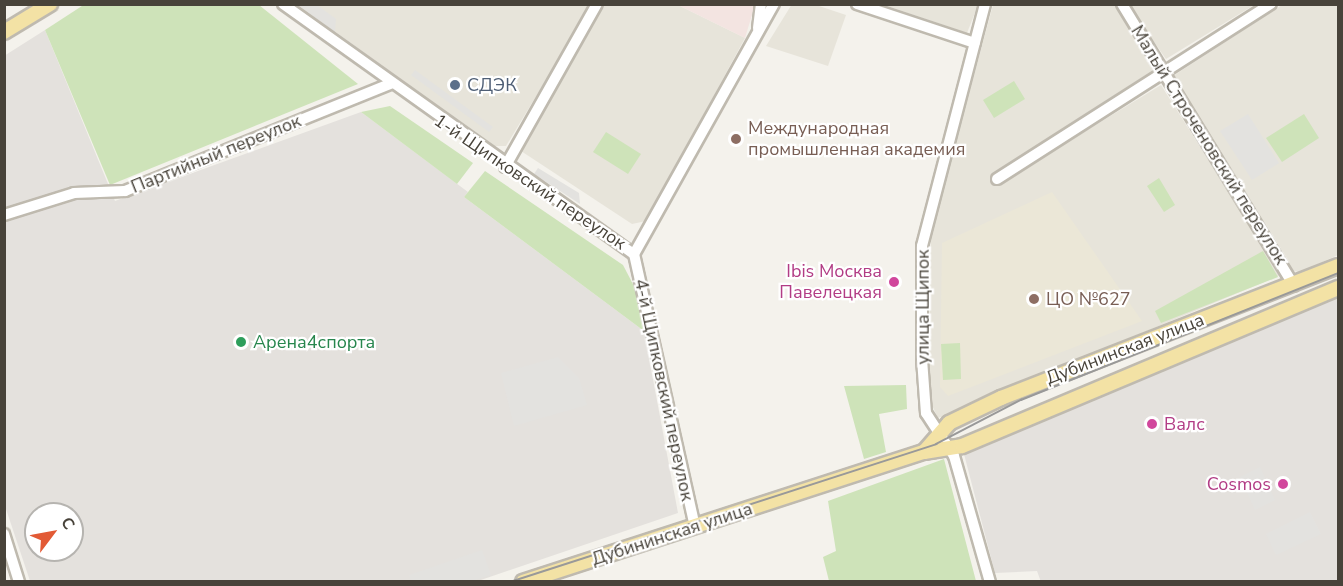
<!DOCTYPE html>
<html>
<head>
<meta charset="utf-8">
<style>
  body { margin:0 }
  #map { position:relative; width:1343px; height:586px; overflow:hidden; background:#f4f2ec; font-family:"Nunito Sans",sans-serif }
  div>[style] { position:absolute }
  .residential>* { inset:0; background:#e7e4da }
  .industrial>* { inset:0; background:#e4e1dd }
  .education>* { inset:0; background:#ebe7d7 }
  .medical>* { inset:0; background:#f3e4e1 }
  .green>* { inset:0; background:#cee3b9 }
  .parking>* { inset:0; background:#e3e2df }
  .roads { filter:drop-shadow(2px 0 #bfbaaf) drop-shadow(-2px 0 #bfbaaf) drop-shadow(0 2px #bfbaaf) drop-shadow(0 -2px #bfbaaf) }
  .minor>* { height:10px; margin:-5px; padding:0 5px; transform-origin:5px; border-radius:5px; background:#fff }
  .major>* { height:14px; margin:-7px; padding:0 7px; transform-origin:7px; border-radius:7px; background:#f3e2a5 }
  .tram>* { height:1.5px; margin:-0.75px; padding:0 0.75px; transform-origin:0.75px; border-radius:0.75px; background:#999 }
  .dots>* { width:16px; height:16px; translate:-50% -50%; box-sizing:border-box; border:3px solid #fff; border-radius:50% }
  span { translate:-50% -50%; white-space:nowrap; text-align:center; line-height:1.15; -webkit-text-stroke:4.5px #fff; paint-order:stroke }
  .service-label { font-size:18px; color:#4e5e75 }
  .left { translate:0 -50%; text-align:left }
  .education-label { font-size:18px; color:#785e54 }
  .street-label { font-size:18px; color:#48433a }
  .hotel-label { font-size:18px; color:#b23c85 }
  .right { translate:-100% -50%; text-align:right }
  .leisure-label { font-size:18px; color:#27864d }
  .frame { position:absolute; inset:0; border:6px solid #48433a; pointer-events:none }
  .north { position:absolute; left:24px; top:502px; width:60px; height:60px; box-sizing:border-box; background:#fff; border:2px solid #b6b4b0; border-radius:50%; rotate:58deg; font-size:16px; font-weight:700; line-height:24px; text-align:center; color:#48433a }
  .north::after { content:''; display:block; margin:auto; width:21px; height:27px; background:#e25a35; clip-path:polygon(50% 0,100% 100%,50% 72%,0 100%) }
</style>
</head>
<body>
<div id="map">
  <div class="residential">
    <div style="clip-path:polygon(792px 4px,816px 5px,846px 15px,828px 66px,766px 46px)"></div>
    <div style="clip-path:polygon(299px 5px,591px 5px,506px 146px,491px 146px)"></div>
    <div style="clip-path:polygon(604px 5px,678px 5px,745px 38px,646px 221px,632px 224px,521px 151px)"></div>
    <div style="clip-path:polygon(883px 5px,978px 5px,967px 33px)"></div>
    <div style="clip-path:polygon(993px 5px,1116px 5px,1155px 69px,1000px 169px,1006px 180px,1161px 85px,1281px 275px,938px 418px,928px 397px,931px 233px)"></div>
    <div style="clip-path:polygon(1128px 5px,1254px 5px,1166px 59px)"></div>
    <div style="clip-path:polygon(1282px 5px,1338px 5px,1338px 255px,1300px 272px,1293px 271px,1173px 76px)"></div>
  </div>
  <div class="industrial">
    <div style="clip-path:polygon(evenodd,45px 30px,115px 201px,361px 112px,468px 192px,464px 197px,644px 331px,678px 513px,478px 581px,30px 581px,4px 503px,4px 56px,45px 30px,36px 514px,72px 514px,72px 550px,36px 550px,36px 514px)"></div>
    <div style="clip-path:polygon(1338px 293px,1338px 581px,1041px 582px,1037px 571px,995px 573px,964px 454px)"></div>
  </div>
  <div class="education">
    <div style="clip-path:polygon(1052px 192px,1142px 321px,948px 396px,940px 387px,942px 243px)"></div>
  </div>
  <div class="medical">
    <div style="clip-path:polygon(678px 5px,755px 4px,755px 5px,745px 38px)"></div>
  </div>
  <div class="green">
    <div style="clip-path:polygon(85px 4px,259px 5px,358px 84px,110px 185px,45px 30px)"></div>
    <div style="clip-path:polygon(1014px 81px,1025px 99px,994px 118px,983px 100px)"></div>
    <div style="clip-path:polygon(390px 106px,473px 163px,457px 184px,361px 112px)"></div>
    <div style="clip-path:polygon(1304px 114px,1319px 138px,1282px 162px,1266px 138px)"></div>
    <div style="clip-path:polygon(606px 132px,641px 154px,628px 174px,593px 152px)"></div>
    <div style="clip-path:polygon(485px 171px,623px 265px,635px 288px,644px 331px,464px 197px)"></div>
    <div style="clip-path:polygon(1159px 178px,1175px 205px,1164px 212px,1147px 186px)"></div>
    <div style="clip-path:polygon(1263px 251px,1278px 277px,1161px 323px,1155px 311px)"></div>
    <div style="clip-path:polygon(960px 343px,961px 379px,943px 380px,941px 344px)"></div>
    <div style="clip-path:polygon(906px 385px,907px 409px,879px 414px,886px 452px,864px 459px,844px 386px)"></div>
    <div style="clip-path:polygon(944px 459px,976px 581px,829px 581px,823px 557px,836px 551px,828px 501px)"></div>
  </div>
  <div class="parking">
    <div style="clip-path:polygon(298px 5px,317px 5px,336px 19px,335px 32px)"></div>
    <div style="clip-path:polygon(415px 70px,493px 127px,489px 132px,411px 75px)"></div>
    <div style="clip-path:polygon(1248px 114px,1279px 163px,1252px 180px,1220px 131px)"></div>
    <div style="clip-path:polygon(538px 168px,579px 193px,580px 204px,534px 174px)"></div>
    <div style="clip-path:polygon(558px 357px,579px 378px,587px 405px,514px 426px,501px 373px)"></div>
    <div style="clip-path:polygon(1260px 467px,1275px 500px,1255px 510px,1240px 477px)"></div>
    <div style="clip-path:polygon(1310px 512px,1321px 534px,1276px 555px,1266px 534px)"></div>
    <div style="clip-path:polygon(482px 550px,491px 575px,472px 581px,411px 581px,409px 575px)"></div>
  </div>
  <div class="roads">
    <div class="minor">
      <div style="left:283px;top:4px;width:431px;rotate:35.5deg"></div>
      <div style="left:857px;top:4px;width:124px;rotate:18.3deg"></div>
      <div style="left:985px;top:4px;width:250px;rotate:104.6deg"></div>
      <div style="left:922px;top:246px;width:113px;rotate:90deg"></div>
      <div style="left:922px;top:359px;width:54px;rotate:85.8deg"></div>
      <div style="left:926px;top:413px;width:51px;rotate:56.9deg"></div>
      <div style="left:954px;top:456px;width:131px;rotate:74.1deg"></div>
      <div style="left:1122px;top:4px;width:330px;rotate:58.6deg"></div>
      <div style="left:758px;top:28px;width:24px;rotate:-83deg"></div>
      <div style="left:505px;top:167px;width:187px;rotate:-60.6deg"></div>
      <div style="left:997px;top:179px;width:325px;rotate:-32.6deg"></div>
      <div style="left:4px;top:215px;width:73px;rotate:-17.4deg"></div>
      <div style="left:74px;top:193px;width:51px;rotate:-2.2deg"></div>
      <div style="left:125px;top:191px;width:286px;rotate:-22deg"></div>
      <div style="left:634px;top:254px;width:287px;rotate:-60.8deg"></div>
      <div style="left:634px;top:254px;width:280px;rotate:77.4deg"></div>
      <div style="left:4px;top:534px;width:50px;rotate:72.6deg"></div>
    </div>
    <div class="major">
      <div style="left:4px;top:32px;width:54px;rotate:-31.3deg"></div>
      <div style="left:924px;top:452px;width:38px;rotate:-49deg"></div>
      <div style="left:949px;top:423px;width:58px;rotate:-25.7deg"></div>
      <div style="left:1001px;top:398px;width:362px;rotate:-21.4deg"></div>
      <div style="left:523px;top:582px;width:422px;rotate:-18deg"></div>
      <div style="left:924px;top:452px;width:38px;rotate:-9deg"></div>
      <div style="left:962px;top:446px;width:408px;rotate:-22.8deg"></div>
    </div>
  </div>
  <div class="tram">
    <div style="left:510px;top:582px;width:448px;rotate:-17.9deg"></div>
    <div style="left:936px;top:444px;width:96px;rotate:-27.4deg"></div>
    <div style="left:1021px;top:400px;width:341px;rotate:-21.8deg"></div>
  </div>
  <div class="dots">
    <div style="left:455px;top:85px;background:#5c6f8a"></div>
    <div style="left:736px;top:139px;background:#8d6e63"></div>
    <div style="left:894px;top:282px;background:#d1479c"></div>
    <div style="left:1034px;top:299px;background:#8d6e63"></div>
    <div style="left:241px;top:342px;background:#2e9e5b"></div>
    <div style="left:1152px;top:424px;background:#d1479c"></div>
    <div style="left:1283px;top:484px;background:#d1479c"></div>
  </div>
  <div class="service-label">
    <span class="left" style="left:467px;top:85px">СДЭК</span>
  </div>
  <div class="education-label">
    <span class="left" style="left:748px;top:139px">Международная<br>промышленная академия</span>
    <span class="left" style="left:1046px;top:299px">ЦО №627</span>
  </div>
  <div class="street-label">
    <span style="left:1209px;top:145px;rotate:58deg">Малый Строченовский переулок</span>
    <span style="left:216px;top:154px;rotate:-22deg">Партийный переулок</span>
    <span style="left:530px;top:182px;rotate:34deg">1-й Щипковский переулок</span>
    <span style="left:923px;top:307px;rotate:-90deg">улица Щипок</span>
    <span style="left:1125px;top:349px;rotate:-21deg">Дубининская улица</span>
    <span style="left:664px;top:390px;rotate:78deg">4-й Щипковский переулок</span>
    <span style="left:672px;top:534px;rotate:-18deg">Дубининская улица</span>
  </div>
  <div class="hotel-label">
    <span class="right" style="left:882px;top:282px">Ibis Москва<br>Павелецкая</span>
    <span class="left" style="left:1164px;top:424px">Валс</span>
    <span class="right" style="left:1271px;top:484px">Cosmos</span>
  </div>
  <div class="leisure-label">
    <span class="left" style="left:253px;top:342px">Арена4спорта</span>
  </div>
  <div class="frame"></div>
  <div class="north">С</div>
</div>
</body>
</html>
